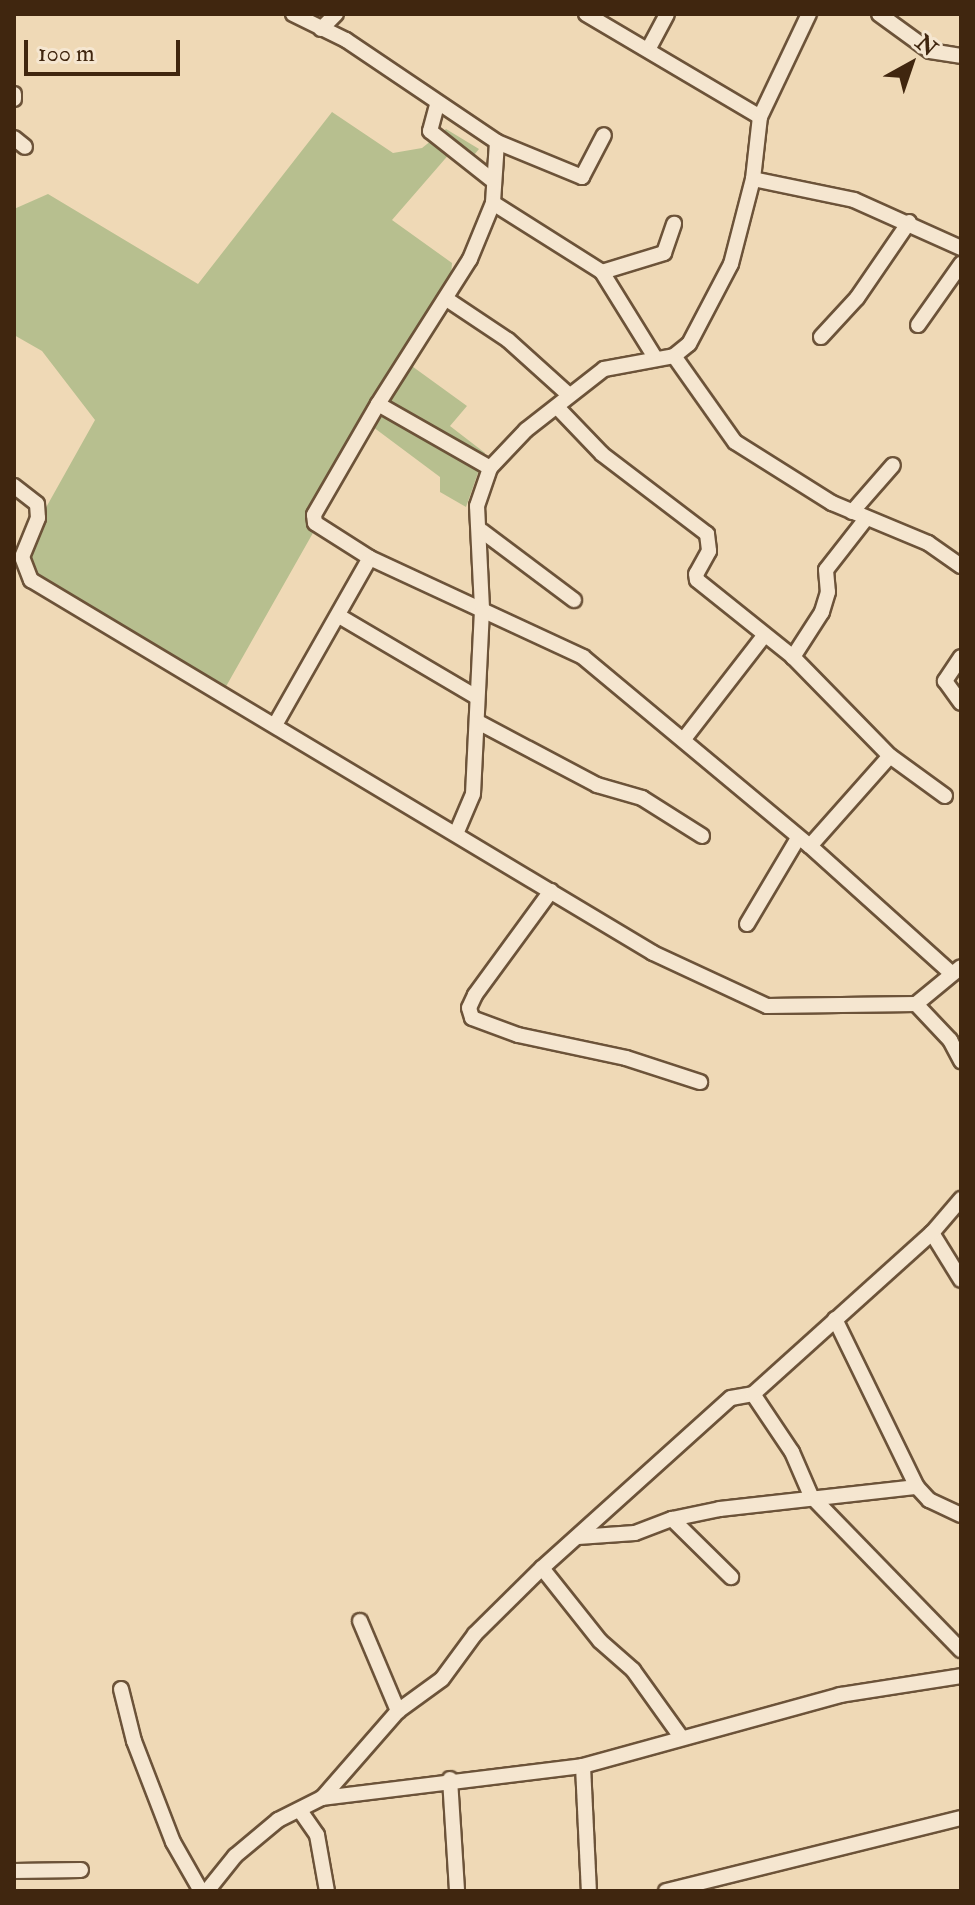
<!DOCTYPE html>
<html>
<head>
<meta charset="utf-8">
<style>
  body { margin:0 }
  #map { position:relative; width:975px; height:1905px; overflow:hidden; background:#efd9b6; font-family:"IM FELL Double Pica",serif }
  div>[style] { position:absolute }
  .green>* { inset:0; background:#b7bf8f }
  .roads { filter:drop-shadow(2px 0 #6c5339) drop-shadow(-2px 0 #6c5339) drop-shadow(0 2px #6c5339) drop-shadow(0 -2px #6c5339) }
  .minor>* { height:14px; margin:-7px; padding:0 7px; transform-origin:7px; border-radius:7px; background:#f5e6d0 }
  span { translate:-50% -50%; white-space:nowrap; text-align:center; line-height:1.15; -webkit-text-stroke:6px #f5e6d0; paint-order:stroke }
  .frame { position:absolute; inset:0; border:16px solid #40260f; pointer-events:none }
  .north { position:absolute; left:871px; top:24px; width:80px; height:80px; -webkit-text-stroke:6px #f5e6d0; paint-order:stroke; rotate:40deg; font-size:22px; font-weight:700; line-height:32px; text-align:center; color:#40260f }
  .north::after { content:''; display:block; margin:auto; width:28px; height:36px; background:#40260f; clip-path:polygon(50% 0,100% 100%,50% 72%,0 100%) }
  .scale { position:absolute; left:24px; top:40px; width:156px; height:36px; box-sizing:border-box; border:4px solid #40260f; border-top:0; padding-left:10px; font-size:24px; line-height:28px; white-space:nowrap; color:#40260f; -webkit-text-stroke:6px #f5e6d0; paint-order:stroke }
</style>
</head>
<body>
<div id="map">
  <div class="green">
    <div style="clip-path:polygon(332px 112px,393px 153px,422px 148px,446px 129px,479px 149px,474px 155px,451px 152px,392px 220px,452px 263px,451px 276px,398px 356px,467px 406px,450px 426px,485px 453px,466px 507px,440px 492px,440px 477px,373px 427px,224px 690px,15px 563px,95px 420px,42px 351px,14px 335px,14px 209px,48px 194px,198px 284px)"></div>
  </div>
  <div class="roads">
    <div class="minor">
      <div style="left:293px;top:14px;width:59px;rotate:26.1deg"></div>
      <div style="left:346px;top:40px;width:182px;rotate:34deg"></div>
      <div style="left:497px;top:142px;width:61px;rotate:93.8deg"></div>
      <div style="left:493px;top:203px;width:61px;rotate:112.3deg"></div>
      <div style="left:470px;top:259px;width:172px;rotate:122.4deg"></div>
      <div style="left:378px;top:404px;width:128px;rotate:120deg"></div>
      <div style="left:314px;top:515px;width:8px;rotate:83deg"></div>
      <div style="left:315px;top:523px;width:65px;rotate:32.5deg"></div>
      <div style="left:370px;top:558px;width:235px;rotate:24.9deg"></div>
      <div style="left:583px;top:657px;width:295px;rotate:39.8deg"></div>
      <div style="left:810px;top:846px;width:120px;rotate:-48.4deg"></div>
      <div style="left:586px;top:14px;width:202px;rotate:30.6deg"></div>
      <div style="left:879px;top:14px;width:63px;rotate:36deg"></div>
      <div style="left:930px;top:51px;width:31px;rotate:9deg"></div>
      <div style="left:321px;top:29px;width:21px;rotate:-45deg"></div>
      <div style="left:649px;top:48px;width:38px;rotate:-62deg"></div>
      <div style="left:14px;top:94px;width:5px;rotate:90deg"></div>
      <div style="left:437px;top:105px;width:27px;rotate:105deg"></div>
      <div style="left:430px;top:131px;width:79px;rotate:38.3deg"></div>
      <div style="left:14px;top:138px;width:14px;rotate:39deg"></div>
      <div style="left:497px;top:142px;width:92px;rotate:22.4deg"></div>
      <div style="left:582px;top:177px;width:47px;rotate:-62.4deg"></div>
      <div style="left:753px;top:179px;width:103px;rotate:11.7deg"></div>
      <div style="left:854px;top:200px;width:117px;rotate:24.2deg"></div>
      <div style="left:493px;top:203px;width:129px;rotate:32.3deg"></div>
      <div style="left:602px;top:272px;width:99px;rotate:58.2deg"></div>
      <div style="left:602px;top:272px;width:65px;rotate:-17deg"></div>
      <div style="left:664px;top:253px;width:31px;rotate:-71deg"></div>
      <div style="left:448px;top:300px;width:72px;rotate:33.7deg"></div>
      <div style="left:508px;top:340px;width:81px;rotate:42deg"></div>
      <div style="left:918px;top:325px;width:75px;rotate:-54.8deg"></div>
      <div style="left:821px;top:337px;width:53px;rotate:-47.3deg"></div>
      <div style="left:857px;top:298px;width:92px;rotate:-55.6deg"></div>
      <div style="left:674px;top:356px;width:105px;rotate:54.7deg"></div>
      <div style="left:735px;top:442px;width:115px;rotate:32.2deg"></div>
      <div style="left:832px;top:503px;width:104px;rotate:22.6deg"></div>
      <div style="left:928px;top:543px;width:40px;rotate:34.9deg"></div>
      <div style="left:378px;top:404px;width:129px;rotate:29.7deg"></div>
      <div style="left:557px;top:407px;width:65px;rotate:46.2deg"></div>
      <div style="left:602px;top:454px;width:132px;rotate:37.3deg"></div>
      <div style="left:707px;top:534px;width:17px;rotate:83deg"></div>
      <div style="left:709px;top:551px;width:26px;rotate:119deg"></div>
      <div style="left:696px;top:574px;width:6px;rotate:81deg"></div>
      <div style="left:697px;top:580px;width:123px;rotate:38.7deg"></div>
      <div style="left:14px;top:486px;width:29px;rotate:38deg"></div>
      <div style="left:37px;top:504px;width:14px;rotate:86deg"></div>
      <div style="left:38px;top:518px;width:42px;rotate:112.3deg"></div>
      <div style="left:22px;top:557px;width:25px;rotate:69deg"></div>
      <div style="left:31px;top:580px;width:725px;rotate:30.95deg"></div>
      <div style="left:653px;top:953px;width:126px;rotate:24.9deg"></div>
      <div style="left:767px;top:1006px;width:149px;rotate:-0.8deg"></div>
      <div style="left:916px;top:1004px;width:50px;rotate:46.6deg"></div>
      <div style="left:950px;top:1040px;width:24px;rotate:62deg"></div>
      <div style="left:852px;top:512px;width:62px;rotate:-48.9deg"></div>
      <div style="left:865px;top:520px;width:63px;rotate:128deg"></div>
      <div style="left:826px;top:570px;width:22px;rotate:85deg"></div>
      <div style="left:828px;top:592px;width:21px;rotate:107deg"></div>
      <div style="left:822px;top:612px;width:54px;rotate:122.8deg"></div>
      <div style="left:793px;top:657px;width:139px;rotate:45.6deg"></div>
      <div style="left:890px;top:756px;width:68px;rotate:36deg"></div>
      <div style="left:482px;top:531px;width:115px;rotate:36.9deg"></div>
      <div style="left:339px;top:616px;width:158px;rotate:30.5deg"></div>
      <div style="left:961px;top:657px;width:29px;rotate:124deg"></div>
      <div style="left:945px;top:681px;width:27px;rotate:54deg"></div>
      <div style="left:478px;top:722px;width:135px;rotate:27.9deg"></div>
      <div style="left:597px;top:785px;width:47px;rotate:16.1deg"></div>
      <div style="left:642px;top:798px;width:71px;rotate:32.3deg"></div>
      <div style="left:275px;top:725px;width:192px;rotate:-60.4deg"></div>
      <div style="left:684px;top:739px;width:129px;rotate:-52.2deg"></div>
      <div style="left:456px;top:834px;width:43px;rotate:-67deg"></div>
      <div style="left:473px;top:794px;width:186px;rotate:-87.2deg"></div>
      <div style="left:482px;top:608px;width:102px;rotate:-92.8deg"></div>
      <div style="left:477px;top:506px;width:40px;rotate:-71.1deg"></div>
      <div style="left:490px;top:468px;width:52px;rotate:-46.5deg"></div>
      <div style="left:526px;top:430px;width:99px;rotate:-38deg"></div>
      <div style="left:604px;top:369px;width:71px;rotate:-10.5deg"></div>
      <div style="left:674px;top:356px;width:19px;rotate:-39deg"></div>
      <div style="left:689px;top:344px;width:90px;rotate:-62.3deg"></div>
      <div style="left:731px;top:264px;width:88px;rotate:-75.5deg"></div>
      <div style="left:753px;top:179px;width:62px;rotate:-83.6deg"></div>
      <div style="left:760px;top:117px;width:114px;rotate:-64.6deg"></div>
      <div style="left:810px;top:846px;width:191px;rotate:42deg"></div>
      <div style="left:551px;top:891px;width:129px;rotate:126.2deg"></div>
      <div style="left:475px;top:995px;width:14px;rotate:115deg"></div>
      <div style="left:469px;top:1008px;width:10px;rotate:73deg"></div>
      <div style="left:472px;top:1018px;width:49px;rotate:20.3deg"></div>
      <div style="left:518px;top:1035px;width:110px;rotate:12deg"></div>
      <div style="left:626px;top:1058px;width:78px;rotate:18deg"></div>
      <div style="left:747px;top:924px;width:100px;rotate:-59.3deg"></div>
      <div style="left:916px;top:1004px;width:58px;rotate:-39.4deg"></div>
      <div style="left:932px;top:1233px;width:55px;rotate:58.3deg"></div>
      <div style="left:835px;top:1319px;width:187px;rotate:64deg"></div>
      <div style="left:917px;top:1487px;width:18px;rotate:47deg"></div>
      <div style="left:929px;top:1500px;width:35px;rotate:25deg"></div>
      <div style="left:753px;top:1394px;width:70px;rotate:56.1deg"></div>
      <div style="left:792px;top:1452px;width:48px;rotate:66.6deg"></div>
      <div style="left:811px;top:1496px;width:215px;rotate:45.8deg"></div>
      <div style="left:672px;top:1519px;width:83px;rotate:44.5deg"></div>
      <div style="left:578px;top:1537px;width:57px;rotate:-4deg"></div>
      <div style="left:635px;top:1533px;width:40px;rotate:-21deg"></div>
      <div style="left:672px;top:1519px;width:49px;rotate:-11.8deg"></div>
      <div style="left:720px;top:1509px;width:198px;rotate:-6.4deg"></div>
      <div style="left:542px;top:1568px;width:93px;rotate:51.5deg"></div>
      <div style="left:600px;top:1641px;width:44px;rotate:41.3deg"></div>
      <div style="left:633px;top:1670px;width:82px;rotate:54.4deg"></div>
      <div style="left:360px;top:1621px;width:98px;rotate:67.1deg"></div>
      <div style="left:121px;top:1689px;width:54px;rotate:76deg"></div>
      <div style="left:134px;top:1741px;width:108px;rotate:68.9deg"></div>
      <div style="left:173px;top:1842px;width:56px;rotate:60.3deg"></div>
      <div style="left:583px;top:1766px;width:125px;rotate:87.3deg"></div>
      <div style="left:450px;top:1779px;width:112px;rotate:86.4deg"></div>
      <div style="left:322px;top:1798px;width:263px;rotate:-7deg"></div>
      <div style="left:583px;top:1766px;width:267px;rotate:-15.4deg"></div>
      <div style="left:840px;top:1695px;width:122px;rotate:-8.9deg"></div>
      <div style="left:301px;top:1812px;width:28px;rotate:55deg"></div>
      <div style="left:317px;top:1835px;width:57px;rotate:79.9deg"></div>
      <div style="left:14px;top:1871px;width:67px;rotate:-0.9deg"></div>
      <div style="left:207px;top:1891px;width:45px;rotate:-51.3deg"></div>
      <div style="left:235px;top:1856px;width:56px;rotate:-39.9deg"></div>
      <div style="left:278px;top:1820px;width:49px;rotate:-26.6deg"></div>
      <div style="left:322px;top:1798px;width:116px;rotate:-48.9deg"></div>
      <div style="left:398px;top:1711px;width:54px;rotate:-36deg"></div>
      <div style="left:442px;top:1679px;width:56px;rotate:-53.7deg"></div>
      <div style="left:475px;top:1634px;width:94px;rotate:-44.6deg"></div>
      <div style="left:542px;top:1568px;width:254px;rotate:-42deg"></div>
      <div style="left:731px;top:1398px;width:22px;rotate:-10deg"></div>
      <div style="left:753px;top:1394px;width:241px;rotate:-42deg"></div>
      <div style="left:932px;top:1233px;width:45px;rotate:-49.5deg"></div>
      <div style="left:666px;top:1891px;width:304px;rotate:-13.9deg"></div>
    </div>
  </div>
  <div class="frame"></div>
  <div class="north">N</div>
  <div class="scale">100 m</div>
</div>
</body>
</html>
